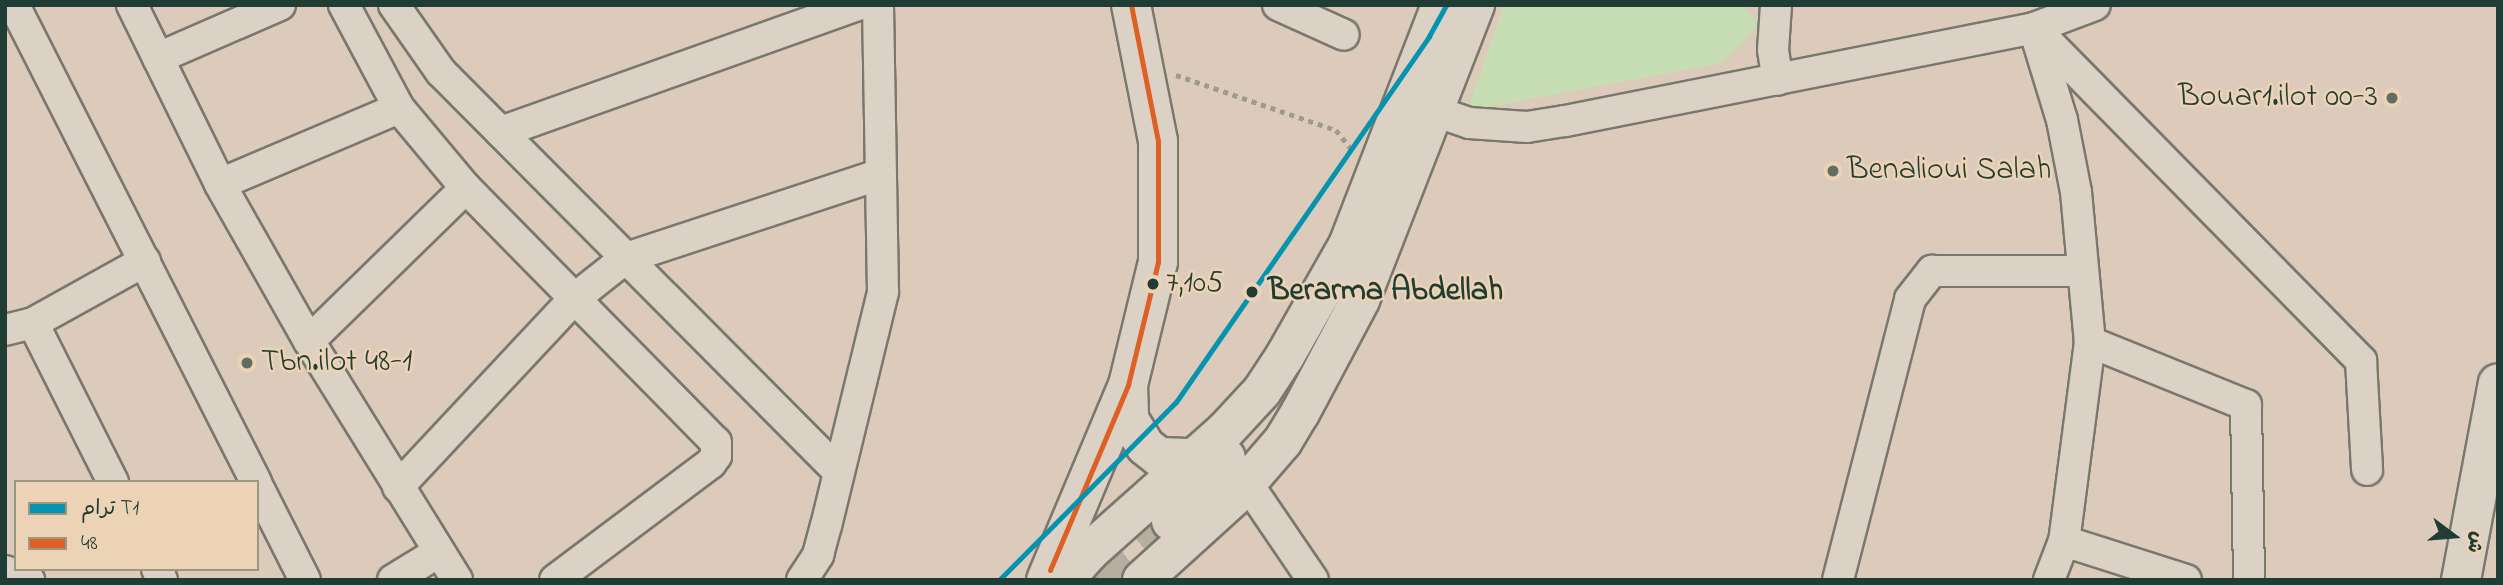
<!DOCTYPE html>
<html>
<head>
<meta charset="utf-8">
<style>
  body { margin:0 }
  #map { position:relative; width:2503px; height:585px; overflow:hidden; background:#dccbba; font-family:"Indie Flower","Playpen Sans Arabic",sans-serif }
  div>[style] { position:absolute }
  .green>* { inset:0; background:#c7ddb4 }
  .major-tunnel>* { height:38px; margin-top:-19px; transform-origin:0; background:repeating-linear-gradient(90deg,#b6af9f 0 38px,transparent 0 57px) }
  .path>* { height:4.5px; margin-top:-2.25px; transform-origin:0; background:repeating-linear-gradient(90deg,#9e9a90 0 5px,transparent 0 10px) }
  .roads { filter:drop-shadow(2px 0 #7a776e) drop-shadow(-2px 0 #7a776e) drop-shadow(0 2px #7a776e) drop-shadow(0 -2px #7a776e) }
  .minor>* { height:30px; margin:-15px; padding:0 15px; transform-origin:15px; border-radius:15px; background:#dbd1c5 }
  .major>* { height:38px; margin:-19px; padding:0 19px; transform-origin:19px; border-radius:19px; background:#dbd1c5 }
  .bus-1>* { height:5px; margin:-2.5px; padding:0 2.5px; transform-origin:2.5px; border-radius:2.5px; background:#dd6124 }
  .tram-1>* { height:5px; margin:-2.5px; padding:0 2.5px; transform-origin:2.5px; border-radius:2.5px; background:#0693af }
  .dots>* { width:19px; height:19px; translate:-50% -50%; box-sizing:border-box; border:4px solid #edd3b5; border-radius:50% }
  span { translate:-50% -50%; white-space:nowrap; text-align:center; line-height:1.15; -webkit-text-stroke:5px #edd3b5; paint-order:stroke }
  .bus-label { font-size:30px; color:#1f3d34 }
  .left { translate:0 -50%; text-align:left }
  .poi-label { font-size:32px; color:#1f3d34 }
  .right { translate:-100% -50%; text-align:right }
  .stop-label { font-size:32px; color:#1f3d34; font-weight:700 }
  .frame { position:absolute; inset:0; border:7px solid #1f3d34; pointer-events:none }
  .legend { position:absolute; left:14px; top:480px; width:245px; height:91px; box-sizing:border-box; background:#edd3b5; border:2px solid #9b9781; margin:0; padding:9px 12px; list-style:none; font-size:21px; color:#1f3d34 }
  .legend li { display:flex; align-items:center; gap:14px; height:35px }
  .legend b { width:35px; border:2px solid #9b9781 }
  .north { position:absolute; left:2419px; top:501px; width:70px; height:70px; -webkit-text-stroke:5px #edd3b5; paint-order:stroke; rotate:106deg; font-size:19px; font-weight:700; line-height:28px; text-align:center; color:#1f3d34 }
  .north::after { content:''; display:block; margin:auto; width:24px; height:32px; background:#1f3d34; clip-path:polygon(50% 0,100% 100%,50% 72%,0 100%) }
</style>
</head>
<body>
<div id="map">
  <div class="green">
    <div style="clip-path:polygon(1504px 5px,1742px 5px,1760px 24px,1722px 63px,1467px 111px)"></div>
  </div>
  <div class="major-tunnel">
    <div style="left:1096px;top:580px;width:95px;rotate:-38.2deg"></div>
  </div>
  <div class="path">
    <div style="left:1176px;top:75px;width:169px;rotate:19deg"></div>
    <div style="left:1336px;top:130px;width:28px;rotate:51deg"></div>
  </div>
  <div class="roads">
    <div class="minor">
      <div style="left:14px;top:5px;width:535px;rotate:63.1deg"></div>
      <div style="left:132px;top:5px;width:199px;rotate:63.8deg"></div>
      <div style="left:220px;top:184px;width:180px;rotate:60.5deg"></div>
      <div style="left:309px;top:341px;width:281px;rotate:58.2deg"></div>
      <div style="left:344px;top:5px;width:117px;rotate:61.9deg"></div>
      <div style="left:399px;top:108px;width:104px;rotate:50.1deg"></div>
      <div style="left:466px;top:188px;width:356px;rotate:45.5deg"></div>
      <div style="left:716px;top:442px;width:14px;rotate:90deg"></div>
      <div style="left:716px;top:456px;width:9px;rotate:126deg"></div>
      <div style="left:711px;top:463px;width:195px;rotate:143.1deg"></div>
      <div style="left:394px;top:5px;width:82px;rotate:55deg"></div>
      <div style="left:441px;top:72px;width:563px;rotate:45.14deg"></div>
      <div style="left:1278px;top:5px;width:72px;rotate:24.4deg"></div>
      <div style="left:1776px;top:5px;width:45px;rotate:93.8deg"></div>
      <div style="left:1773px;top:50px;width:30px;rotate:81deg"></div>
      <div style="left:2034px;top:28px;width:467px;rotate:45.5deg"></div>
      <div style="left:2361px;top:361px;width:109px;rotate:86.8deg"></div>
      <div style="left:2036px;top:35px;width:89px;rotate:73deg"></div>
      <div style="left:2062px;top:120px;width:73px;rotate:79deg"></div>
      <div style="left:2076px;top:192px;width:151px;rotate:84.7deg"></div>
      <div style="left:2090px;top:342px;width:201px;rotate:97.4deg"></div>
      <div style="left:2064px;top:541px;width:42px;rotate:111deg"></div>
      <div style="left:158px;top:58px;width:133px;rotate:-23.5deg"></div>
      <div style="left:1413px;top:104px;width:59px;rotate:18.7deg"></div>
      <div style="left:1469px;top:123px;width:58px;rotate:3.9deg"></div>
      <div style="left:1527px;top:127px;width:38px;rotate:-9deg"></div>
      <div style="left:1565px;top:121px;width:478px;rotate:-11.2deg"></div>
      <div style="left:2034px;top:28px;width:65px;rotate:-20.7deg"></div>
      <div style="left:501px;top:132px;width:379px;rotate:-19.6deg"></div>
      <div style="left:220px;top:184px;width:194px;rotate:-23deg"></div>
      <div style="left:33px;top:323px;width:178px;rotate:63.3deg"></div>
      <div style="left:5px;top:330px;width:29px;rotate:-14deg"></div>
      <div style="left:33px;top:323px;width:128px;rotate:-29deg"></div>
      <div style="left:309px;top:341px;width:219px;rotate:-44.3deg"></div>
      <div style="left:2090px;top:342px;width:168px;rotate:22deg"></div>
      <div style="left:2246px;top:405px;width:175px;rotate:89deg"></div>
      <div style="left:1247px;top:483px;width:117px;rotate:55.8deg"></div>
      <div style="left:257px;top:485px;width:106px;rotate:63.2deg"></div>
      <div style="left:398px;top:487px;width:258px;rotate:-46.9deg"></div>
      <div style="left:574px;top:299px;width:66px;rotate:-38.3deg"></div>
      <div style="left:626px;top:258px;width:268px;rotate:-18.2deg"></div>
      <div style="left:2064px;top:541px;width:128px;rotate:17.7deg"></div>
      <div style="left:157px;top:569px;width:12px;rotate:66deg"></div>
      <div style="left:5px;top:571px;width:26px;rotate:21deg"></div>
      <div style="left:393px;top:580px;width:52px;rotate:-31.5deg"></div>
      <div style="left:802px;top:580px;width:30px;rotate:-57deg"></div>
      <div style="left:818px;top:555px;width:30px;rotate:-75deg"></div>
      <div style="left:826px;top:526px;width:241px;rotate:-76.3deg"></div>
      <div style="left:883px;top:292px;width:287px;rotate:-91deg"></div>
      <div style="left:1838px;top:580px;width:290px;rotate:-75.6deg"></div>
      <div style="left:1910px;top:299px;width:36px;rotate:-52deg"></div>
      <div style="left:1932px;top:271px;width:151px"></div>
    </div>
    <div class="major">
      <div style="left:1128px;top:385px;width:34px;rotate:88deg"></div>
      <div style="left:1129px;top:419px;width:31px;rotate:59deg"></div>
      <div style="left:1145px;top:446px;width:18px;rotate:38deg"></div>
      <div style="left:1159px;top:457px;width:36px;rotate:2deg"></div>
      <div style="left:1171px;top:521px;width:84px;rotate:-49.3deg"></div>
      <div style="left:1046px;top:580px;width:212px;rotate:-67.2deg"></div>
      <div style="left:1128px;top:385px;width:127px;rotate:-76.3deg"></div>
      <div style="left:1158px;top:262px;width:121px;rotate:-90deg"></div>
      <div style="left:1158px;top:141px;width:139px;rotate:-101.2deg"></div>
      <div style="left:1064px;top:580px;width:38px;rotate:-48deg"></div>
      <div style="left:1089px;top:552px;width:182px;rotate:-41.7deg"></div>
      <div style="left:1225px;top:431px;width:54px;rotate:-47.2deg"></div>
      <div style="left:1262px;top:391px;width:42px;rotate:-56.7deg"></div>
      <div style="left:1285px;top:356px;width:128px;rotate:-60.4deg"></div>
      <div style="left:1348px;top:245px;width:257px;rotate:-68.8deg"></div>
      <div style="left:1142px;top:580px;width:131px;rotate:-42.2deg"></div>
      <div style="left:1239px;top:492px;width:67px;rotate:-49.2deg"></div>
      <div style="left:1283px;top:441px;width:33px;rotate:-59deg"></div>
      <div style="left:1300px;top:413px;width:128px;rotate:-62deg"></div>
      <div style="left:1360px;top:300px;width:317px;rotate:-68.7deg"></div>
      <div style="left:2461px;top:580px;width:200px;rotate:-79.4deg"></div>
    </div>
  </div>
  <div class="bus-1">
    <div style="left:1050px;top:570px;width:201px;rotate:-67.1deg"></div>
    <div style="left:1128px;top:385px;width:127px;rotate:-76.3deg"></div>
    <div style="left:1158px;top:262px;width:121px;rotate:-90deg"></div>
    <div style="left:1158px;top:141px;width:139px;rotate:-101.2deg"></div>
  </div>
  <div class="tram-1">
    <div style="left:999px;top:580px;width:251px;rotate:-45.2deg"></div>
    <div style="left:1176px;top:402px;width:445px;rotate:-55.3deg"></div>
    <div style="left:1429px;top:36px;width:35px;rotate:-61deg"></div>
  </div>
  <div class="dots">
    <div style="left:2392px;top:98px;background:#616f63"></div>
    <div style="left:1833px;top:171px;background:#616f63"></div>
    <div style="left:1153px;top:284px;background:#1f3d34"></div>
    <div style="left:1252px;top:292px;background:#1f3d34"></div>
    <div style="left:247px;top:363px;background:#616f63"></div>
  </div>
  <div class="bus-label">
    <span class="left" style="left:1166px;top:284px">7,105</span>
  </div>
  <div class="poi-label">
    <span class="right" style="left:2378px;top:98px">Bouar1.ilot 00-3</span>
    <span class="left" style="left:1847px;top:171px">Benalioui Salah</span>
    <span class="left" style="left:261px;top:363px">Tbn.ilot 48-1</span>
  </div>
  <div class="stop-label">
    <span class="left" style="left:1268px;top:292px">Berarma Abdellah</span>
  </div>
  <div class="frame"></div>
  <ul class="legend">
  <li><b style="height:9px;background:#0693af"></b>ترام T1</li>
  <li><b style="height:9px;background:#dd6124"></b>48</li>
  </ul>
  <div class="north">ش</div>
</div>
</body>
</html>
